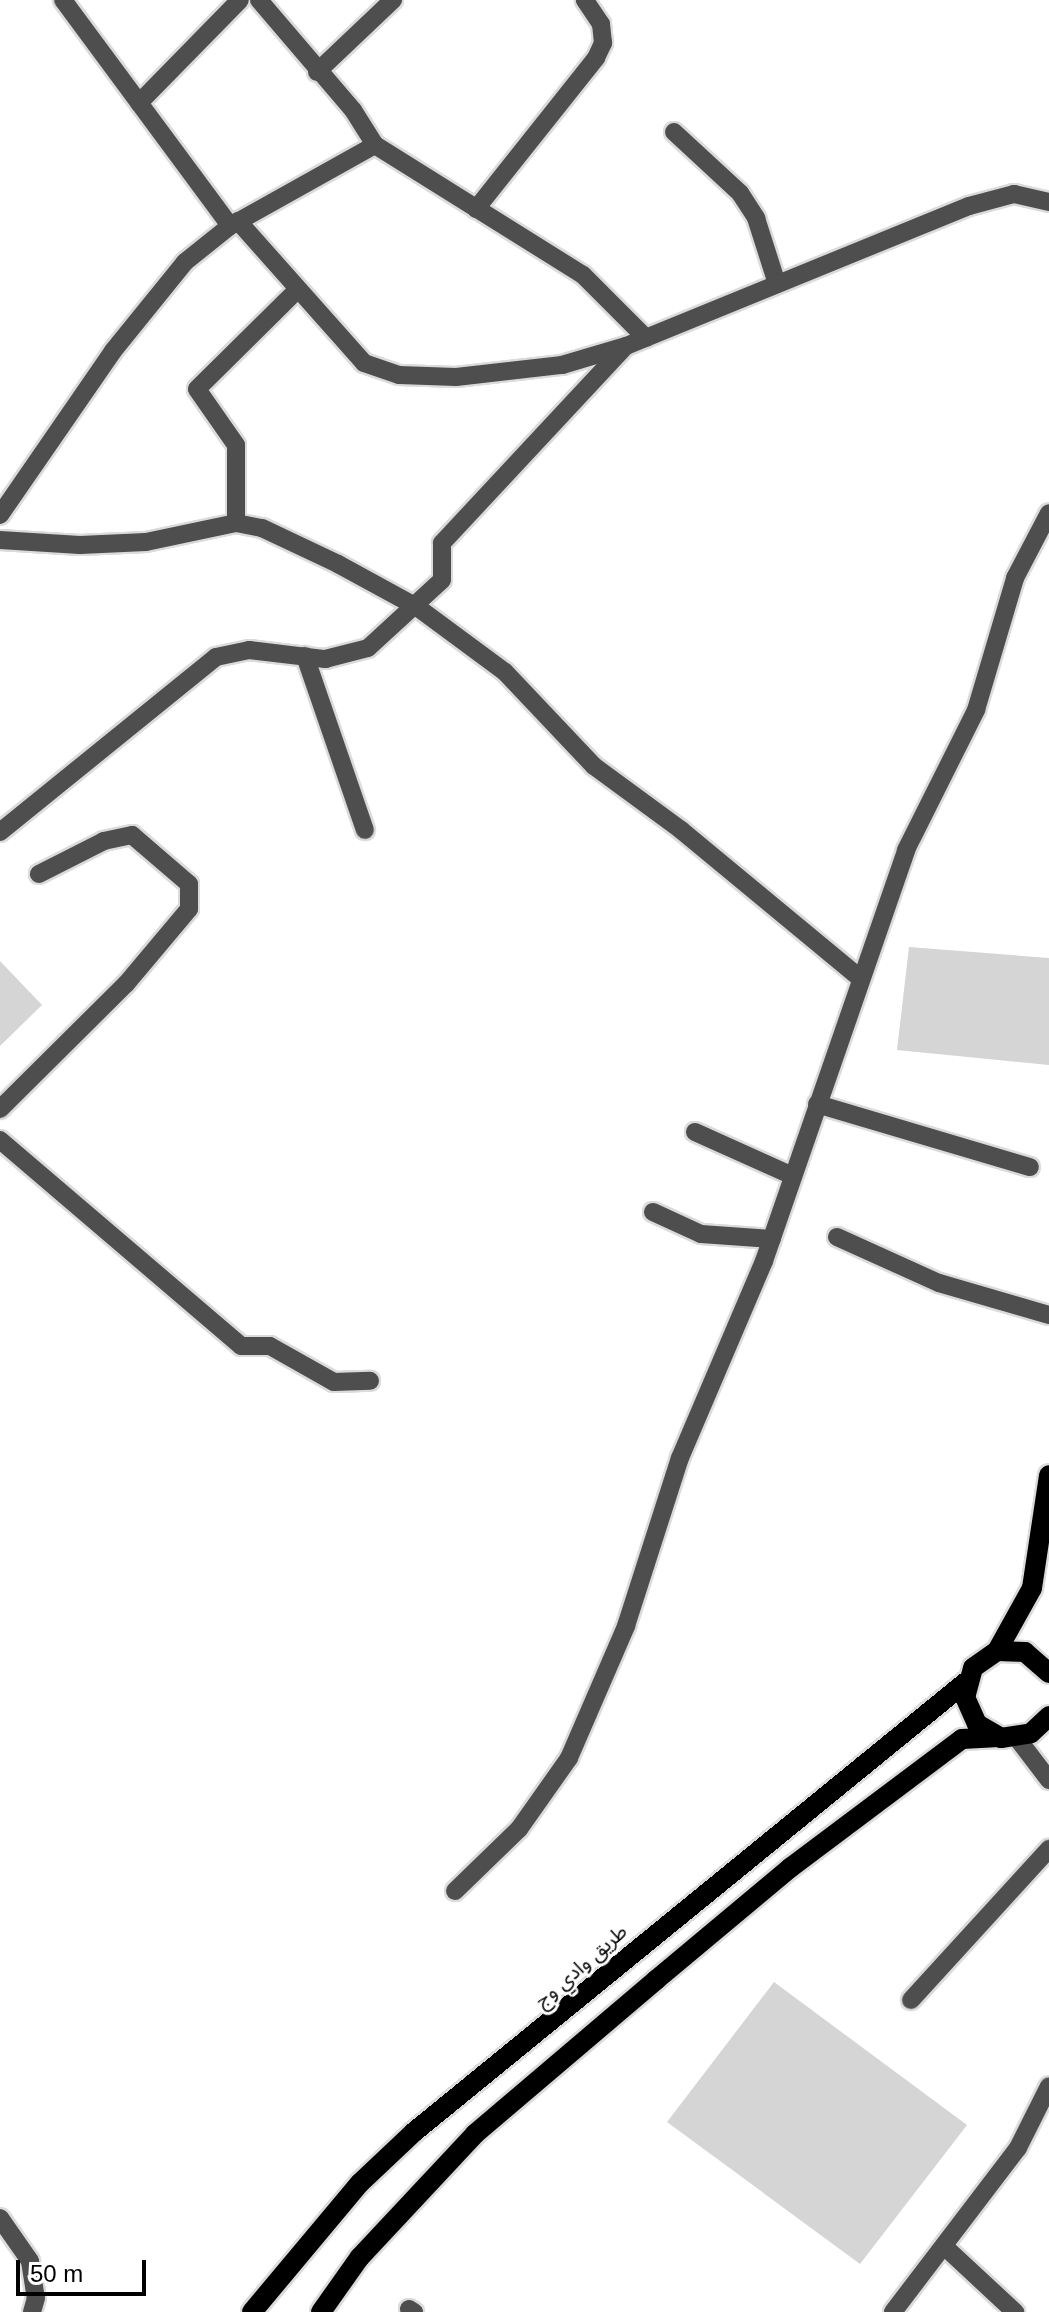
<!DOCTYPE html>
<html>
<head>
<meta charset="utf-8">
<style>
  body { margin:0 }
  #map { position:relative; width:1049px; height:2312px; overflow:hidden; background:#fff; font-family:Helvetica,"Noto Sans Arabic",sans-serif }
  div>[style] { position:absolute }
  .green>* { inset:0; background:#d5d5d5 }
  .roads { filter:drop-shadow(2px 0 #dbdbdb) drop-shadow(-2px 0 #dbdbdb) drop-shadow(0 2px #dbdbdb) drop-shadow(0 -2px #dbdbdb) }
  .minor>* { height:18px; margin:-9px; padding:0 9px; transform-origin:9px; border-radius:9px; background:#4e4e4e }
  .major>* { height:20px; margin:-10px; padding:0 10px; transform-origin:10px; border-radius:10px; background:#000 }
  span { translate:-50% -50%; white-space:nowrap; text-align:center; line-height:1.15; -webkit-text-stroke:6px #fff; paint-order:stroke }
  .street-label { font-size:20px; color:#000 }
  .scale { position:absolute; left:16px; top:2260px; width:130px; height:36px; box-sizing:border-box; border:4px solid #000; border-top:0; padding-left:10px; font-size:24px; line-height:28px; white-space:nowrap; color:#000; -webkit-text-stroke:6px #fff; paint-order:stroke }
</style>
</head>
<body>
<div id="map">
  <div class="green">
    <div style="clip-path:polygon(909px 947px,1049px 958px,1049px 1065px,897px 1050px)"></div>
    <div style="clip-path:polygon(0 961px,42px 1005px,0 1046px)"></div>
    <div style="clip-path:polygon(774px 1982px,967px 2125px,860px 2264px,667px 2122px)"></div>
  </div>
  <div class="roads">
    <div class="minor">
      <div style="left:63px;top:0;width:281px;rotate:53.5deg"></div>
      <div style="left:259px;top:0;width:145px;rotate:49.5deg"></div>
      <div style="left:353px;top:110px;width:41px;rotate:57.8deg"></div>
      <div style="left:317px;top:72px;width:105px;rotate:-43.5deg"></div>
      <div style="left:139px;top:103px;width:144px;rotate:-45.6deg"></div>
      <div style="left:674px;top:132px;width:90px;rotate:42.7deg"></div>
      <div style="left:740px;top:193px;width:30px;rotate:57deg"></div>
      <div style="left:756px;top:218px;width:69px;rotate:72.3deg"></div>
      <div style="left:476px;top:209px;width:193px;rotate:-51.5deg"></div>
      <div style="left:596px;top:58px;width:17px;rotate:-65deg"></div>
      <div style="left:603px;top:43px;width:19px;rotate:-96deg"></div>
      <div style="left:601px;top:24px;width:29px;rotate:-124deg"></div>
      <div style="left:238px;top:221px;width:190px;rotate:48.4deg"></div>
      <div style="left:364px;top:363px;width:37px;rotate:19deg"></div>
      <div style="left:399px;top:375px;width:57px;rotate:2deg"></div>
      <div style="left:456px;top:377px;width:107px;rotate:-6.5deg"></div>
      <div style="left:562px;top:365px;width:67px;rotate:-16.5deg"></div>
      <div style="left:626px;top:346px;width:370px;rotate:-22.2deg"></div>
      <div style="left:969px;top:206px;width:47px;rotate:-14.9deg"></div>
      <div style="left:1014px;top:194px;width:36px;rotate:13deg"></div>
      <div style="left:0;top:515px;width:199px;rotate:-55.4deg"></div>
      <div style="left:113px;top:351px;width:114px;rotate:-51deg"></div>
      <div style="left:185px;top:262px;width:58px;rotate:-38.7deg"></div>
      <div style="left:230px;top:226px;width:166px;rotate:-29.2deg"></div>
      <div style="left:375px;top:145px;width:245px;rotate:32deg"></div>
      <div style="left:583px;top:275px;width:89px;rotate:45deg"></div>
      <div style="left:236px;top:523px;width:78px;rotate:-90deg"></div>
      <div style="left:236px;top:445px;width:68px;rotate:-124.9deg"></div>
      <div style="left:197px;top:389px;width:141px;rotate:-44.7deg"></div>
      <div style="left:0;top:540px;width:80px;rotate:3.6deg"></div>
      <div style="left:80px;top:545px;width:66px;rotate:-2.6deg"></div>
      <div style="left:146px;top:542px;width:92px;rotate:-11.9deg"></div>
      <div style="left:236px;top:523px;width:26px;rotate:11deg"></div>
      <div style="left:262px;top:528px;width:84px;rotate:25.3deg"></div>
      <div style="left:338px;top:564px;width:90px;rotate:28.6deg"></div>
      <div style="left:417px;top:607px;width:109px;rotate:36.5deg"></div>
      <div style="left:505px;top:672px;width:129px;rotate:46.6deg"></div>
      <div style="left:594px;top:766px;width:108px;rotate:36.3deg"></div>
      <div style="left:681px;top:830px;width:231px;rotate:39.6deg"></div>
      <div style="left:305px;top:656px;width:184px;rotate:71deg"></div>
      <div style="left:0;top:832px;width:278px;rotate:-39deg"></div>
      <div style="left:216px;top:657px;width:34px;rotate:-12deg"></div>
      <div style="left:249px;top:650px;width:77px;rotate:6.8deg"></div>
      <div style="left:325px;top:659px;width:44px;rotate:-14.3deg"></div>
      <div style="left:368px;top:648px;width:100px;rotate:-42.6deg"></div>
      <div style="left:442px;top:580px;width:37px;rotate:-90deg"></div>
      <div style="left:442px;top:543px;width:267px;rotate:-47deg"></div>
      <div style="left:817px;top:1104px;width:222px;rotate:16.5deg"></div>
      <div style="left:0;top:1109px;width:177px;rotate:-44.8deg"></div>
      <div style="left:126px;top:984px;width:98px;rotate:-50deg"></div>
      <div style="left:189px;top:909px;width:25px;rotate:-90deg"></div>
      <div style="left:189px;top:884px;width:75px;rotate:-139.3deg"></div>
      <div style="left:132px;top:835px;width:29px;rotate:168deg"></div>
      <div style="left:104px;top:841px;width:73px;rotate:153.1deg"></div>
      <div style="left:695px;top:1132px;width:107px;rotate:24.2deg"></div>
      <div style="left:0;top:1140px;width:317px;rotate:40.5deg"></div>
      <div style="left:241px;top:1346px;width:29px"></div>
      <div style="left:270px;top:1346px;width:73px;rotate:29.4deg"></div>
      <div style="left:334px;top:1382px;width:36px;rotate:-2deg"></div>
      <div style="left:653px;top:1212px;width:53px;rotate:24.6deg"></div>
      <div style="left:701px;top:1234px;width:71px;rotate:4deg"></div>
      <div style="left:837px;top:1237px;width:112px;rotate:24.3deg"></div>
      <div style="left:939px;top:1283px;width:115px;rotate:16.2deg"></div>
      <div style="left:1017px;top:1738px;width:53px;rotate:52.7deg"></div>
      <div style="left:455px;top:1891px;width:89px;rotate:-44.1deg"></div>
      <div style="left:519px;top:1829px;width:87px;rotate:-54.8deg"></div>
      <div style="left:569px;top:1758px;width:144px;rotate:-66.6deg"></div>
      <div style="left:626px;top:1626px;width:176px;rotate:-72.2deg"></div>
      <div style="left:680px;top:1458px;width:214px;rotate:-66.9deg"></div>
      <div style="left:764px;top:1261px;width:435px;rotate:-70.9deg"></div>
      <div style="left:906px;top:850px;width:157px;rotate:-63.4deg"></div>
      <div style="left:976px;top:710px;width:138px;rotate:-73.5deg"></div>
      <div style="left:1015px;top:578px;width:73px;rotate:-62.4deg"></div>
      <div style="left:911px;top:2000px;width:205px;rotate:-47.6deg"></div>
      <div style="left:0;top:2218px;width:52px;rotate:55.1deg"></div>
      <div style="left:30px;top:2261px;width:37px;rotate:81deg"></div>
      <div style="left:36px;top:2298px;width:15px;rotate:106deg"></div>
      <div style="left:945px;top:2247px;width:96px;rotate:42.9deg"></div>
      <div style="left:409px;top:2309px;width:6px;rotate:31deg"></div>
      <div style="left:893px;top:2312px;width:206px;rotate:-52.7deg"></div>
      <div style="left:1018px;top:2148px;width:69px;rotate:-63.4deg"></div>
    </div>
    <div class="major">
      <div style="left:997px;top:1651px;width:72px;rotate:-60.9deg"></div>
      <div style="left:1032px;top:1588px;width:114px;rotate:-81.4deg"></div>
      <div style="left:1049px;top:1673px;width:32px;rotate:-139deg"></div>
      <div style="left:1025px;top:1652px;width:28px;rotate:-178deg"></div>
      <div style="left:997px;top:1651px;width:29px;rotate:145deg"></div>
      <div style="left:973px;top:1668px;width:30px;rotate:105deg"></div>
      <div style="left:965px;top:1697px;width:30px;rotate:66deg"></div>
      <div style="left:977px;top:1724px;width:28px;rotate:30deg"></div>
      <div style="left:1001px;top:1738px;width:30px;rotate:-9deg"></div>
      <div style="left:1031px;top:1733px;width:25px;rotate:-43deg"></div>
      <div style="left:252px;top:2312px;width:168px;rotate:-50.1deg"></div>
      <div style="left:360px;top:2183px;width:74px;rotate:-43.4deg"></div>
      <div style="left:414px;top:2132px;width:712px;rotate:-39.19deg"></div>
      <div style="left:321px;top:2312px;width:67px;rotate:-54.7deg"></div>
      <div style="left:360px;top:2257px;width:168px;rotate:-46.9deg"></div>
      <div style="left:475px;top:2134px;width:238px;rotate:-40.4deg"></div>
      <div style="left:656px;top:1980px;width:175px;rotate:-39.9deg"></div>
      <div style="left:790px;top:1868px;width:215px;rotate:-36.9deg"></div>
      <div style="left:962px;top:1739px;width:37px;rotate:-3deg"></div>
    </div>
  </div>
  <div class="street-label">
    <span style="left:581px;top:1966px;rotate:-41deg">طريق وادي وج</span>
  </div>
  <div class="scale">50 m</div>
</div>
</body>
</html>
